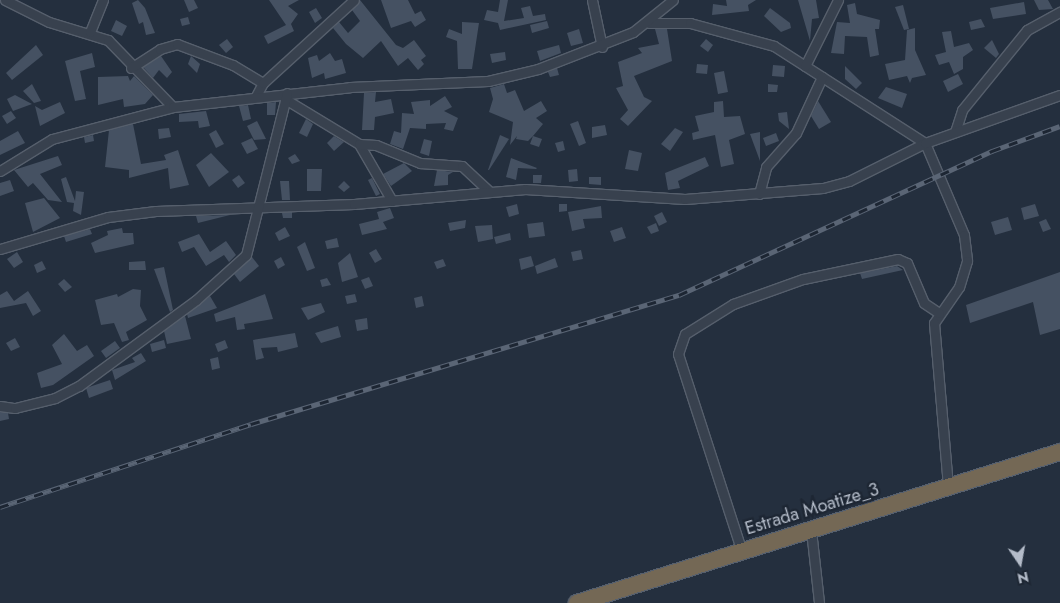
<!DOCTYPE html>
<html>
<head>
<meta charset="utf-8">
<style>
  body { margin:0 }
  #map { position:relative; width:1060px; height:603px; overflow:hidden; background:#242f3e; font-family:Jost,sans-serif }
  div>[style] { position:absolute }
  .building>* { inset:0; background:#455162 }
  .roads { filter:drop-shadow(1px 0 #565f6c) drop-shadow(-1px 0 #565f6c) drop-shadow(0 1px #565f6c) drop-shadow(0 -1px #565f6c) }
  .street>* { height:9px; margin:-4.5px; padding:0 4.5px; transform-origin:4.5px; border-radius:4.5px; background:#38414e }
  .highway>* { height:16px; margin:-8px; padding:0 8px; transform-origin:8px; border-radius:8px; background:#746855 }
  .rail>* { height:5px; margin-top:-2.5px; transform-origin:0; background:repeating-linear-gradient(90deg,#1d2633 0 9px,#5a6575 0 18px); box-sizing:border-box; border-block:1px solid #5a6575 }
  span { translate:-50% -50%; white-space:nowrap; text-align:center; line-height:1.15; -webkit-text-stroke:5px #1d2633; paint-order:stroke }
  .street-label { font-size:18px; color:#b4bcc9 }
  .north { position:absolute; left:995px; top:538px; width:50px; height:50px; -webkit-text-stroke:4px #1d2633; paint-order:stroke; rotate:168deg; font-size:14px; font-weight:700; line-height:20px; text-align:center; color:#b4bcc9 }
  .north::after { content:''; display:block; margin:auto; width:18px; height:22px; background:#b4bcc9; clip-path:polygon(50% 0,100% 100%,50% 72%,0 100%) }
</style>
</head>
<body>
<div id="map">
  <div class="building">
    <div style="clip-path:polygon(138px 0,145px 8px,155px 33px,146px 35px,143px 22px,139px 24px,132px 3px)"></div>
    <div style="clip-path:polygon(184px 0,194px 0,198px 8px,189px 12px)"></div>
    <div style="clip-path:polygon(269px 0,299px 0,288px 6px,298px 14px,291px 24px,294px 31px,268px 44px,264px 36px,286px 25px)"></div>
    <div style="clip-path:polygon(360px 0,396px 45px,403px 48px,414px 40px,426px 56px,421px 60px,424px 64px,418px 70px,408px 58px,398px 66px,381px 41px,363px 58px,346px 44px,333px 28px,339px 22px,348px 33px,360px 21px,352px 10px)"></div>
    <div style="clip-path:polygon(381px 0,408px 0,415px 14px,421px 11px,426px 20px,415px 27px,411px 21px,391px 28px)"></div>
    <div style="clip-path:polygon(500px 0,508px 0,504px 21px,524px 18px,521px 8px,530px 6px,533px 16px,545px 14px,546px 20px,500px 30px,498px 23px,484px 20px,487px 10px,498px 12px)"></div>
    <div style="clip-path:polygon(726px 0,756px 0,748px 5px,749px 11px,712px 15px,713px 4px,727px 6px)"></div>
    <div style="clip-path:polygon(798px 0,816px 0,819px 18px,812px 19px,810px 41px)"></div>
    <div style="clip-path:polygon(1034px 0,1048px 0,1053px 9px,1039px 10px)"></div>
    <div style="clip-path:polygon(1024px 2px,1026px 14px,993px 19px,990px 8px)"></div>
    <div style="clip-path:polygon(855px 3px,857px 14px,880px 20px,879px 29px,875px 29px,879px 55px,870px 57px,867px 37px,845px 36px,844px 54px,831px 53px,837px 22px,850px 23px,847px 5px)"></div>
    <div style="clip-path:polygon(903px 5px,909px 29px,904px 30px,895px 7px)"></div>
    <div style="clip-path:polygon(316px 8px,322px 18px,315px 23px,309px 12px)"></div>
    <div style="clip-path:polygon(770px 8px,790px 23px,791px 28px,781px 32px,764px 16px)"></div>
    <div style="clip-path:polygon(188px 17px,190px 24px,182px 26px,180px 19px)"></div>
    <div style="clip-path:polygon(981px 19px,985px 27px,971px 30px,969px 22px)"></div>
    <div style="clip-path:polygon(116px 20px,127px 26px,122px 36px,111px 31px)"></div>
    <div style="clip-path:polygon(547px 21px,549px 28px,532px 33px,530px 25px)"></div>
    <div style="clip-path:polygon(462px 22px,479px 23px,472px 69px,458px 69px,457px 41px,446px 37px,449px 29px,462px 34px)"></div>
    <div style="clip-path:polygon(915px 28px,915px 50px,926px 75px,912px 78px,910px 83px,907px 76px,889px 80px,885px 64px,905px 60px,907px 30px)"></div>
    <div style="clip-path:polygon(579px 29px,583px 43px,571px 46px,567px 33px)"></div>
    <div style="clip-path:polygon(655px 29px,667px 29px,672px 61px,634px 76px,644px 97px,652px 101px,628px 126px,620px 119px,628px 110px,616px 88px,623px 86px,618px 62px,642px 53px,638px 48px,659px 44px)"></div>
    <div style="clip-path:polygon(951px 31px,954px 47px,969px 43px,973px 50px,963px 57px,963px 69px,954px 74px,949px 62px,939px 65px,935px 55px,946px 52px,942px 32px)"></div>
    <div style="clip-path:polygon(227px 39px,233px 47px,226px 53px,219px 45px)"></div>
    <div style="clip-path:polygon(706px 39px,713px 45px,708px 52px,700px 46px)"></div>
    <div style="clip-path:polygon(992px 40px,999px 54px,996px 58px,984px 48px)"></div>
    <div style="clip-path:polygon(36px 45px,43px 55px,12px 80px,6px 73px)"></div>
    <div style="clip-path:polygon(559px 45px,561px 53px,540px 61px,537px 51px)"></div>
    <div style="clip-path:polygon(505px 52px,506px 60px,492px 63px,490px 54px)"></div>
    <div style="clip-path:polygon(92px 53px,95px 67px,80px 71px,86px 99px,75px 101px,65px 61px)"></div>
    <div style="clip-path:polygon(330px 53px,335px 61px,342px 59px,346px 73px,325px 79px,324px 73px,312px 78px,308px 58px,317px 55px,319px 61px)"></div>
    <div style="clip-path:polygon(161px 56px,172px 72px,167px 78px,159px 70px,153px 78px,143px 67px)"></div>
    <div style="clip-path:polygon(191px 56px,200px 64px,197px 73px,188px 64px)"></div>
    <div style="clip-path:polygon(697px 64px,708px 65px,707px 74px,696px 73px)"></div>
    <div style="clip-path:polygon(773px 65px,785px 66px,784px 77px,772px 76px)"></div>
    <div style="clip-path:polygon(845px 66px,862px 83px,856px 89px,845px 79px)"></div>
    <div style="clip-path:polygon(557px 68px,559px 75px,550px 77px,548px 72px)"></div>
    <div style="clip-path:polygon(724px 71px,728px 92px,718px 94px,714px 73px)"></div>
    <div style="clip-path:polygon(958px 74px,963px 84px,948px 92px,943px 81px)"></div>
    <div style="clip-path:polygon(128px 76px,130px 81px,134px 76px,153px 95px,145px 104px,124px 107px,123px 99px,98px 105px,98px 77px)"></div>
    <div style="clip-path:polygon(32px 84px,41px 101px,34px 103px,23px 91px)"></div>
    <div style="clip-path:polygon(504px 84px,507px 93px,515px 90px,524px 111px,541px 101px,547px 111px,536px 118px,543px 124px,533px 136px,542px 139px,539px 147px,530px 144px,533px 136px,528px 141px,516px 139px,517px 136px,510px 145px,513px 122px,489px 112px,493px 99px,490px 88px)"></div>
    <div style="clip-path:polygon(768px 84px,778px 85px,777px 92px,768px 92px)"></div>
    <div style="clip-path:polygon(886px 87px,907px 94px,902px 108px,878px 98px)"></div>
    <div style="clip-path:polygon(376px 92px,375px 102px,391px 99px,394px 113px,375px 117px,374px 130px,362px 130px,364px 93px)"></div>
    <div style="clip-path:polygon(15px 95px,32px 104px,13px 111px,7px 99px)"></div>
    <div style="clip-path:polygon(445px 96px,452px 107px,444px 111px,458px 118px,453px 131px,444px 129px,446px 123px,426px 124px,426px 129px,410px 128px,403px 149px,390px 144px,394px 131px,401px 133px,402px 113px,414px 114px,411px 102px,430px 100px,430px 106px)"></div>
    <div style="clip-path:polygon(723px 101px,724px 117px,740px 116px,745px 134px,729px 140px,734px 164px,721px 167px,715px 135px,693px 140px,692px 133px,699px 131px,695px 116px,714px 112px,714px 102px)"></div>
    <div style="clip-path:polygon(818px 101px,831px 122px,819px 129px,811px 116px)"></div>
    <div style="clip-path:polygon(60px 102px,65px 113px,40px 126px,35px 106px,42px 110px)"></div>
    <div style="clip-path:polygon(276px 102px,275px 115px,267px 115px,267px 103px)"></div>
    <div style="clip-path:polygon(248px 105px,251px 119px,243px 121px,239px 106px)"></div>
    <div style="clip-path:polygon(11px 111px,16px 118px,7px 124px,2px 116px)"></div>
    <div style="clip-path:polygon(206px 111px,210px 126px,199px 128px,198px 121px,179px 122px,179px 114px)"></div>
    <div style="clip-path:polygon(787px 112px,789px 129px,779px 121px,778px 113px)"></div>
    <div style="clip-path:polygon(306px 119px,313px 124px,307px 137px,299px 133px)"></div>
    <div style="clip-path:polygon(257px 121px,266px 139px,254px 140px,247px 126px)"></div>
    <div style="clip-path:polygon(578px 121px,586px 143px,579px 146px,570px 124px)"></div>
    <div style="clip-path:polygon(133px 124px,141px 164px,166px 160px,164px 155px,178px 150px,189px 185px,170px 189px,168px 168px,129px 178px,129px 170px,105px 167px,109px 130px)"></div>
    <div style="clip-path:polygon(605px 125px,607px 135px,592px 138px,592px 127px)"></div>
    <div style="clip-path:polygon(169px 128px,171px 137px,159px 139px,158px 129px)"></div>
    <div style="clip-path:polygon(675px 128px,683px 132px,670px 151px,661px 144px)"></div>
    <div style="clip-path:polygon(216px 130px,224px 144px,216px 148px,209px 134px)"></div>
    <div style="clip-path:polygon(18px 131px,25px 143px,0 155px,0 141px)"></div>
    <div style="clip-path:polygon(760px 132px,760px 161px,750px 134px)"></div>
    <div style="clip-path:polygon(776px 133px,779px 141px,766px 146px,763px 138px)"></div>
    <div style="clip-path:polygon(93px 135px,94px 141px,85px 143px,84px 137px)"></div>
    <div style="clip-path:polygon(500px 135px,509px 139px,489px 170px,488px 170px)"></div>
    <div style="clip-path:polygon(334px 136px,344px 142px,334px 151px,327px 143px)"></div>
    <div style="clip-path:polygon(252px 138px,258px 149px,247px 154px,241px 143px)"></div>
    <div style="clip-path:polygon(424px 139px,432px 141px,429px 156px,420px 153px)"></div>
    <div style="clip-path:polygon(563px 141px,565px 150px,558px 152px,555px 143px)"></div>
    <div style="clip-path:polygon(629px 150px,642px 153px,638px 171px,625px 169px)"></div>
    <div style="clip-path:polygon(211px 153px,229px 172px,209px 187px,196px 165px)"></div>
    <div style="clip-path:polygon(295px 154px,300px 161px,292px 164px,288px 158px)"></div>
    <div style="clip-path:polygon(58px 156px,62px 165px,40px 174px,62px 202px,48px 200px,33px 183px,28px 187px,14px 170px)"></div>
    <div style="clip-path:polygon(705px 157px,709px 166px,678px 181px,680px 188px,668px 190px,665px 173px)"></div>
    <div style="clip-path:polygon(511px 158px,537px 168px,536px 169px,518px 168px,516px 180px,506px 177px)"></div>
    <div style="clip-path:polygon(404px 163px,412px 171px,391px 186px,383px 174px)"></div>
    <div style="clip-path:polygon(307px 169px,322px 169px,321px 191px,307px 191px)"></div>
    <div style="clip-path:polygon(577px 169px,578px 181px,569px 182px,568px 170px)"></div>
    <div style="clip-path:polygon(437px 170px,453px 172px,448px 175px,448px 185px,434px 186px)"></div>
    <div style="clip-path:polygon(239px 175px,245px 183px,238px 188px,232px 180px)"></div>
    <div style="clip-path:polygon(533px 175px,542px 175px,541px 183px,533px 183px)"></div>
    <div style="clip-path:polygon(66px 177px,75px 201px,76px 191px,84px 192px,81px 215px,73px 211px,74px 203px,67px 202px,61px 179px)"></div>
    <div style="clip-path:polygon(589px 177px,601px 177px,601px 185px,589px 184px)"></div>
    <div style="clip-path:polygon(372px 178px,380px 194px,376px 196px,368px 180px)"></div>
    <div style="clip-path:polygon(10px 180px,14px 191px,0 196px,0 183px)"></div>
    <div style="clip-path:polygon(280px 181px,289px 181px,290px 200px,282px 200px)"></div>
    <div style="clip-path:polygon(344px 181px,350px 187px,344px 192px,338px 187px)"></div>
    <div style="clip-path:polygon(44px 198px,60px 218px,33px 232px,25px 203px)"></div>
    <div style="clip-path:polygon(517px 204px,519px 214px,509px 217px,506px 207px)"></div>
    <div style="clip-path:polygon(559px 204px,567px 204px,567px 211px,559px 212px)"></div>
    <div style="clip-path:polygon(1035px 204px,1039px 216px,1024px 220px,1021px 208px)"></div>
    <div style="clip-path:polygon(601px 206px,602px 218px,583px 219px,585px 228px,572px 231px,568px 212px)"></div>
    <div style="clip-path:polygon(390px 208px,394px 218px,383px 222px,387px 229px,362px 235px,359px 224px,379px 219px,377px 212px)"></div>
    <div style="clip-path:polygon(292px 212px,292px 218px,283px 218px,282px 213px)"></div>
    <div style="clip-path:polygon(662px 212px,667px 222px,659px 226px,654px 216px)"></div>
    <div style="clip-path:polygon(230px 215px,198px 223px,196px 216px)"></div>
    <div style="clip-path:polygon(1008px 217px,1012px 230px,995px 235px,991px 222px)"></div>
    <div style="clip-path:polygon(1046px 219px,1051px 229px,1043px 232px,1039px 222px)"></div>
    <div style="clip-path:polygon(466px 220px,465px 228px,450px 231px,448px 223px)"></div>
    <div style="clip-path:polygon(543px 222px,545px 236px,529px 238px,527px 224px)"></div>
    <div style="clip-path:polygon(656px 223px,659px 231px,651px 234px,647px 227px)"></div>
    <div style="clip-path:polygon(492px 225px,493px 239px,478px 242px,475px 226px)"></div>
    <div style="clip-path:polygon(285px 227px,290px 236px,279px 241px,275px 233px)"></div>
    <div style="clip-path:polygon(622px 227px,626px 238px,614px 242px,610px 231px)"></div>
    <div style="clip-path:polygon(122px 228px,123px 233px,133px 233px,134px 244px,95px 253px,91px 243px,108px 235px,107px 231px)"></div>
    <div style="clip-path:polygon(90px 229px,92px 234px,66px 242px,64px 236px)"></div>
    <div style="clip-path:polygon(510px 233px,511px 240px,496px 244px,494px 237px)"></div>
    <div style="clip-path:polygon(199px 234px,210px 252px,226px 241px,236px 255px,229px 262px,224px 255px,206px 266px,194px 247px,182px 252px,178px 242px)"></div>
    <div style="clip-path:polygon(337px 238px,339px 247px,327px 249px,325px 241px)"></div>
    <div style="clip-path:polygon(305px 242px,315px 268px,307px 271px,297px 247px)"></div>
    <div style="clip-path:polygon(376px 249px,382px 259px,375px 263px,369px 253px)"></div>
    <div style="clip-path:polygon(581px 250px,583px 259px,573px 261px,571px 252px)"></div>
    <div style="clip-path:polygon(17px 252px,23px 262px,14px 268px,7px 259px)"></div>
    <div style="clip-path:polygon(350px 253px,358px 277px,342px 282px,338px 263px)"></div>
    <div style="clip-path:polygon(531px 256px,534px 266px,521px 270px,519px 259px)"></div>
    <div style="clip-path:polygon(252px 257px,259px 266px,240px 282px,234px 274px)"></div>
    <div style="clip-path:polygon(281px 257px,285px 265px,278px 269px,274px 261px)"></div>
    <div style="clip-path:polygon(555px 258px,558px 267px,537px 274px,535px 266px)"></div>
    <div style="clip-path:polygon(443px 259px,446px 266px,437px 269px,434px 262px)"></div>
    <div style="clip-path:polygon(42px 261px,46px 269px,37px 273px,34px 265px)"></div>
    <div style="clip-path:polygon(145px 261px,146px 270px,129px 270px,129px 262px)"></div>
    <div style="clip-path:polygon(897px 266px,903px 270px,862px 279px,860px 273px)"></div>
    <div style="clip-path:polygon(164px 267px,173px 310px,170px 312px,154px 269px)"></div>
    <div style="clip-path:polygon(1060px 272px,1060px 329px,1040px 335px,1033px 302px,970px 323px,966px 305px)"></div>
    <div style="clip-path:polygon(369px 277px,373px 286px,365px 289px,361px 280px)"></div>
    <div style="clip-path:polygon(327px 278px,331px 285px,322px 287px,320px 280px)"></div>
    <div style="clip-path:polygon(64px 279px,72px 287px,65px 292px,58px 284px)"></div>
    <div style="clip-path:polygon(133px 289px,141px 290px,140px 306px,147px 320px,126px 332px,129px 340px,122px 342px,114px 323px,101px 325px,95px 300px,117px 294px,118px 297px)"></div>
    <div style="clip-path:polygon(7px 291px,14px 301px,28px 291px,41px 311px,33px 316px,26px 303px,0 308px,0 295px)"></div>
    <div style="clip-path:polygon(265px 294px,273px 319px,244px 324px,245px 329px,237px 330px,235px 317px,216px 322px,214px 314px)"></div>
    <div style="clip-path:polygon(355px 294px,357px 302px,347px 304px,345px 296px)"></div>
    <div style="clip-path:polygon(210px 296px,217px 308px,188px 318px,187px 314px)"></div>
    <div style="clip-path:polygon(422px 296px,424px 306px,416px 308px,414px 298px)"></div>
    <div style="clip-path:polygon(321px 303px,325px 312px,308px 320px,301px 308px)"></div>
    <div style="clip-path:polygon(185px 316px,191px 339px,167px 344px,164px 331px)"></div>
    <div style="clip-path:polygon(367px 318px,368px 329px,357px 331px,355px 320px)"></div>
    <div style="clip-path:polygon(338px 326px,341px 337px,321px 343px,315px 333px)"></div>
    <div style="clip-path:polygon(295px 333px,298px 347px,278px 352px,277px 347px,261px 348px,264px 358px,256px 360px,253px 340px)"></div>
    <div style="clip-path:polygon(64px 334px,77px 351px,87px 345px,94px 356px,53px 385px,41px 388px,37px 373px,62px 364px,52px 345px)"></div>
    <div style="clip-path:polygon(15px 338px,20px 347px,11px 351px,6px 343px)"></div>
    <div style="clip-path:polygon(164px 340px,166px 348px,152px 352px,150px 344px)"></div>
    <div style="clip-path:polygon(225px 340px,228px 348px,218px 352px,215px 344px)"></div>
    <div style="clip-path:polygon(115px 341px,120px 348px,106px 358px,101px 351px)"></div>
    <div style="clip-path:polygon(141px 353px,146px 361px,115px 380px,112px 370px,135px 362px,132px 358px)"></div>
    <div style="clip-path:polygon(218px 357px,220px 368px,212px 370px,210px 359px)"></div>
    <div style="clip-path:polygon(110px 380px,113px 389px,89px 398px,86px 388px)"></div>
    <div style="clip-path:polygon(0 412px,8px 413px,9px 419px,0 421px)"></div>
  </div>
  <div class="roads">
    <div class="street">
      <div style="left:5px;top:0;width:49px;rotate:26.6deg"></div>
      <div style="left:49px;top:22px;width:62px;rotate:17deg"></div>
      <div style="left:108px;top:40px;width:93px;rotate:45.9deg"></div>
      <div style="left:592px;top:0;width:48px;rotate:78deg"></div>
      <div style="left:649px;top:23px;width:41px"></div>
      <div style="left:690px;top:23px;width:87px;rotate:15.3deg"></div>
      <div style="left:774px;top:46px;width:179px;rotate:32.7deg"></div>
      <div style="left:925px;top:143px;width:100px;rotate:67deg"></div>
      <div style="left:964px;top:235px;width:26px;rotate:83deg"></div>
      <div style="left:967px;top:261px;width:27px;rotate:107deg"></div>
      <div style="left:959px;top:287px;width:44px;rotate:124.8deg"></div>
      <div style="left:934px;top:323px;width:165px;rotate:85.1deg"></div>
      <div style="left:90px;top:32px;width:35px;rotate:-68deg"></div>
      <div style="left:805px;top:66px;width:74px;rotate:-63.4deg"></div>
      <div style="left:131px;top:68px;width:35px;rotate:-33deg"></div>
      <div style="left:160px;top:49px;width:18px;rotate:-16deg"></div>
      <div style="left:177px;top:44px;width:60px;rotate:20.6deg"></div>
      <div style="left:233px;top:65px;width:35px;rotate:31deg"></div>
      <div style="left:256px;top:96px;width:15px;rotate:-62deg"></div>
      <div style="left:263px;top:83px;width:123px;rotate:-42.4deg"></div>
      <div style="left:285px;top:99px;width:87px;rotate:31.3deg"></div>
      <div style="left:359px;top:144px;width:66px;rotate:59.9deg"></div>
      <div style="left:955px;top:132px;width:23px;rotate:-72deg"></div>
      <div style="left:962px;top:110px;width:103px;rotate:-50.9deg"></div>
      <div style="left:1027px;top:30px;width:38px;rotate:-29deg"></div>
      <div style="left:359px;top:144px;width:17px;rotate:3deg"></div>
      <div style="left:376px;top:145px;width:48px;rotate:22.2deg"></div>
      <div style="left:420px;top:163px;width:42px;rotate:4.1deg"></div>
      <div style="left:462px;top:166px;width:38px;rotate:43deg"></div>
      <div style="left:0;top:171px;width:61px;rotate:-31.6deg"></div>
      <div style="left:52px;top:139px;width:125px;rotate:-14.8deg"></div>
      <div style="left:173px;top:107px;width:178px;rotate:-6.4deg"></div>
      <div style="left:350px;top:87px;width:138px;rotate:-2.5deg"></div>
      <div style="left:488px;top:81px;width:51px;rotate:-13.5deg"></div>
      <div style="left:538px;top:69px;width:102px;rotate:-21.3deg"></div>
      <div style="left:633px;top:32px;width:51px;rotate:-38.7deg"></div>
      <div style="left:759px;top:194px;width:28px;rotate:-75deg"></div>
      <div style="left:766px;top:167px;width:45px;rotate:-48.6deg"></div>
      <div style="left:796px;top:133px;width:62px;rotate:-65.1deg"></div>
      <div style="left:0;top:249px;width:113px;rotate:-16.5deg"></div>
      <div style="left:108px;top:217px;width:48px;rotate:-7.1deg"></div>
      <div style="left:156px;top:211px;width:198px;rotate:-2deg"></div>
      <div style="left:354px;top:204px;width:172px;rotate:-5deg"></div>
      <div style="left:525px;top:189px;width:160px;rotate:3.6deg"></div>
      <div style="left:685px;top:199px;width:138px;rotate:-4.6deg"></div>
      <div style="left:823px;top:188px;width:27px;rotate:-15deg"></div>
      <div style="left:849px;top:181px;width:85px;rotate:-26.6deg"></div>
      <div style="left:925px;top:143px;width:143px;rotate:-19.6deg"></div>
      <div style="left:0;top:406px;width:15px;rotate:8deg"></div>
      <div style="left:15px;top:408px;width:41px;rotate:-14deg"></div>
      <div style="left:55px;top:398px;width:27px;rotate:-27deg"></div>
      <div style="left:79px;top:386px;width:145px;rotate:-36.3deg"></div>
      <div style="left:196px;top:300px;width:67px;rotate:-42deg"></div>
      <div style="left:246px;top:255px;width:167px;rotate:-75.8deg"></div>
      <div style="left:811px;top:530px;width:73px;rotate:83.7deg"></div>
      <div style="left:742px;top:552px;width:208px;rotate:-107.9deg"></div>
      <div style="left:678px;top:354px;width:21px;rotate:-71deg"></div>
      <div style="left:685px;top:334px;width:57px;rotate:-32deg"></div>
      <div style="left:733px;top:304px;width:74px;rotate:-19.7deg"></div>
      <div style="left:803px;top:279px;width:97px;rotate:-11.9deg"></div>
      <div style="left:898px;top:259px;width:10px;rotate:24deg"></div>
      <div style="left:907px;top:263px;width:43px;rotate:67deg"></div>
      <div style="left:924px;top:303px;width:18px;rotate:34deg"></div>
    </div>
    <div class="highway">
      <div style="left:577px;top:603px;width:506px;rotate:-17.36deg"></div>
    </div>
  </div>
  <div class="rail">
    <div style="left:0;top:507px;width:264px;rotate:-18.3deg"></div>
    <div style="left:251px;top:424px;width:447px;rotate:-16.8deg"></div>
    <div style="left:679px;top:295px;width:345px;rotate:-24.7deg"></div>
    <div style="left:992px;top:151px;width:72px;rotate:-20.2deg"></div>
  </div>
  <div class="street-label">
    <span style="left:812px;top:509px;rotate:-17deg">Estrada Moatize_3</span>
  </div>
  <div class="north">N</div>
</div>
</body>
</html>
